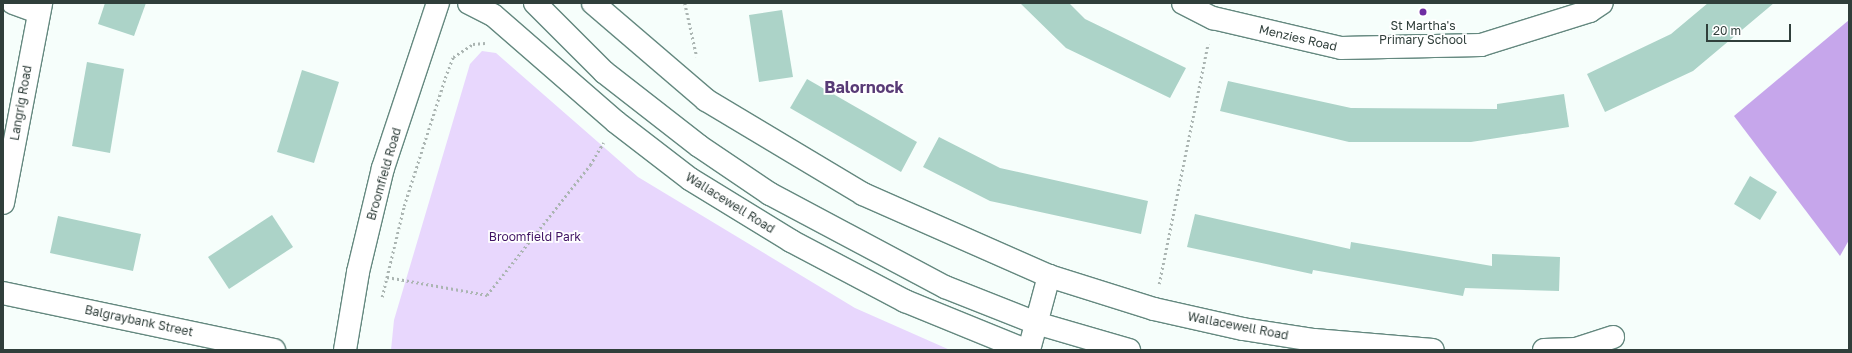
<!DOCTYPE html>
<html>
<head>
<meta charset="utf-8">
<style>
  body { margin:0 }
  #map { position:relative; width:1852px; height:353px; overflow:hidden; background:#f6fefb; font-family:"Golos Text",sans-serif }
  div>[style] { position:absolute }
  .green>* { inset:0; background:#e8d7fd }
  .forest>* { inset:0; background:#c6a6eb }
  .building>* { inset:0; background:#acd3c8 }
  .path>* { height:2.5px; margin-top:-1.25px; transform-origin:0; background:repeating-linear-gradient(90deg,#abb5b2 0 2px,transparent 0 5px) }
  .roads { filter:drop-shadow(1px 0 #64887f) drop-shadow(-1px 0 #64887f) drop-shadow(0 1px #64887f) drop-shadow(0 -1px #64887f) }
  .minor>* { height:22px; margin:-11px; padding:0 11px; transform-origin:11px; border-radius:11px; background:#fff }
  .tertiary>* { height:22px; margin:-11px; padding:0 11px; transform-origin:11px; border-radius:11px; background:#fff }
  .dots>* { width:11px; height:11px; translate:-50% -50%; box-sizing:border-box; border:2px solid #fff; border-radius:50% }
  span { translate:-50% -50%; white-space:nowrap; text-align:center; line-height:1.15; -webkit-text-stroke:3.5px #fff; paint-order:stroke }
  .poi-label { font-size:12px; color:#303f3b }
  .street-label { font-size:12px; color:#303f3b }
  .park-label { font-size:12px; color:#411464 }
  .district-label { font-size:16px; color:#583b76; font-weight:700 }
  .frame { position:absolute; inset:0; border:4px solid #303f3b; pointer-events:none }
  .scale { position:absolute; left:1706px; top:24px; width:85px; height:18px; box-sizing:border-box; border:2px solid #303f3b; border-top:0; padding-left:5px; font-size:12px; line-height:14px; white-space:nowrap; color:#303f3b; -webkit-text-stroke:3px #fff; paint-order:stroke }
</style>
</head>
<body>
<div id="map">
  <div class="green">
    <div style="clip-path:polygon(482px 51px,496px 53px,638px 177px,855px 308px,950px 350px,391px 350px,394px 320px,470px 64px)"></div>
  </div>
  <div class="forest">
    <div style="clip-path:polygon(1849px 20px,1849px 240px,1840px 256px,1734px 116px)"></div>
  </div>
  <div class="building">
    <div style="clip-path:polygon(105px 3px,146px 3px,134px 36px,98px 24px)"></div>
    <div style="clip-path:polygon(1020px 3px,1069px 3px,1085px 19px,1186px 68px,1170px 98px,1066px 48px)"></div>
    <div style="clip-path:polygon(1708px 3px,1774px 3px,1693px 71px,1605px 112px,1587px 74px,1671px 34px)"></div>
    <div style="clip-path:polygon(782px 10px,793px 77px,759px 82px,749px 15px)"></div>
    <div style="clip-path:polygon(87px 62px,124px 69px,110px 153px,72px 146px)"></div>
    <div style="clip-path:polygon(302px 70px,339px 82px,314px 163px,277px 152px)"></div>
    <div style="clip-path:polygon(807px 79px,917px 142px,901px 172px,790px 108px)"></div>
    <div style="clip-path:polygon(1228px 81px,1351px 108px,1497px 109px,1497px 104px,1564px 94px,1569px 127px,1471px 142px,1349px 142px,1220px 111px)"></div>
    <div style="clip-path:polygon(939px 137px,1000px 168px,1148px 201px,1141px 234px,990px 201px,923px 167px)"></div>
    <div style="clip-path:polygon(1750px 176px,1777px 192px,1760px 220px,1734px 204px)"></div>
    <div style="clip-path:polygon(1195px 214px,1350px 249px,1351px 242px,1492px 266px,1492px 254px,1560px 257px,1559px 291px,1465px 288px,1463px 296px,1313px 270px,1312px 274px,1187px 247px)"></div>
    <div style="clip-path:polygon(272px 215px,293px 247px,229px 289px,208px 257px)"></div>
    <div style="clip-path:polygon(58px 216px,141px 234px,133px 271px,50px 253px)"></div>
  </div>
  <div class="path">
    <div style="left:685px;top:3px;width:55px;rotate:77.5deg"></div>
    <div style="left:387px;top:277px;width:102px;rotate:10.2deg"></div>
    <div style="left:487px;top:295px;width:166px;rotate:-51.6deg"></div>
    <div style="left:590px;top:165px;width:26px;rotate:-59deg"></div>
    <div style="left:1159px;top:284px;width:245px;rotate:-78.5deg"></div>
    <div style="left:382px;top:297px;width:94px;rotate:-76.4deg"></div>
    <div style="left:404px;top:206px;width:134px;rotate:-72.2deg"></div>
    <div style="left:445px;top:78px;width:22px;rotate:-69deg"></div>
    <div style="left:453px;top:57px;width:24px;rotate:-33deg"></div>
    <div style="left:473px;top:44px;width:12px;rotate:-5deg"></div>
  </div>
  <div class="roads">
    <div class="minor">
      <div style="left:13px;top:3px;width:27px;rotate:20deg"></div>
      <div style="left:593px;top:3px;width:149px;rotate:40.6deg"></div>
      <div style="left:706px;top:100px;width:183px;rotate:30.9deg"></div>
      <div style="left:863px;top:194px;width:203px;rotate:23.8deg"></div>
      <div style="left:1049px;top:276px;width:110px;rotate:17.4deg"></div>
      <div style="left:1154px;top:309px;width:91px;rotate:12.7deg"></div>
      <div style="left:1243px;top:329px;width:72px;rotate:8.8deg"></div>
      <div style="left:1314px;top:340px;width:119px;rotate:4.8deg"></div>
      <div style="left:1183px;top:3px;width:34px;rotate:27deg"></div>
      <div style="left:1213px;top:18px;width:131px;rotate:13.2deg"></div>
      <div style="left:1341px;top:48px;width:140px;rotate:-1.2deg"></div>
      <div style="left:1481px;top:45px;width:114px;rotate:-17.3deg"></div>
      <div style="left:1590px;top:11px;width:14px;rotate:-34deg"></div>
      <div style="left:3px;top:203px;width:204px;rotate:-79.2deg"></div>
      <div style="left:3px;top:293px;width:277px;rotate:11.9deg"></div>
      <div style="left:1029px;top:350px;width:77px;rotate:-74.9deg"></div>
      <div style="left:1544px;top:350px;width:32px;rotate:-2deg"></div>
      <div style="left:1576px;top:349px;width:39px;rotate:-18deg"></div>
    </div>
    <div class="tertiary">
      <div style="left:469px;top:3px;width:27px;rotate:27deg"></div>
      <div style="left:493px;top:15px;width:163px;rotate:41deg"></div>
      <div style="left:616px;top:122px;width:93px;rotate:37.6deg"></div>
      <div style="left:690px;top:179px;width:119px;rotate:31.5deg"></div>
      <div style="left:791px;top:241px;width:129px;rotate:27.8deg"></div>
      <div style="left:905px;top:301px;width:130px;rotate:22.2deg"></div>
      <div style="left:535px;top:3px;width:98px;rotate:45deg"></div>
      <div style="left:604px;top:72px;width:120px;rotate:37.9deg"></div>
      <div style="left:699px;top:146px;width:86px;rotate:34.1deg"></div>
      <div style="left:770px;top:194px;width:198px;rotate:28deg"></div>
      <div style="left:945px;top:287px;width:98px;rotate:21.6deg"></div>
      <div style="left:1036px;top:323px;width:97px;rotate:16.2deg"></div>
      <div style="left:345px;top:350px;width:79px;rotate:-80.5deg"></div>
      <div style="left:358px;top:272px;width:107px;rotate:-76.5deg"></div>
      <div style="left:383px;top:168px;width:174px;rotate:-71.6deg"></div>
    </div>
  </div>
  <div class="dots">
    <div style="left:1423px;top:12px;background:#6f2ea3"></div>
  </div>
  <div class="poi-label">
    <span style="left:1423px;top:33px">St Martha's<br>Primary School</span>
  </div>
  <div class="street-label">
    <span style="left:1298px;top:38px;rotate:13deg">Menzies Road</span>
    <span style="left:21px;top:103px;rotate:-80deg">Langrig Road</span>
    <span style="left:384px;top:174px;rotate:-74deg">Broomfield Road</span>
    <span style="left:730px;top:203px;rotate:32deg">Wallacewell Road</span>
    <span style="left:139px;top:321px;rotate:12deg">Balgraybank Street</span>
    <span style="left:1238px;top:326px;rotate:11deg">Wallacewell Road</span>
  </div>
  <div class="park-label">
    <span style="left:535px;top:237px">Broomfield Park</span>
  </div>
  <div class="district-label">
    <span style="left:864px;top:87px">Balornock</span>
  </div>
  <div class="frame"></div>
  <div class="scale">20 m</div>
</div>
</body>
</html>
